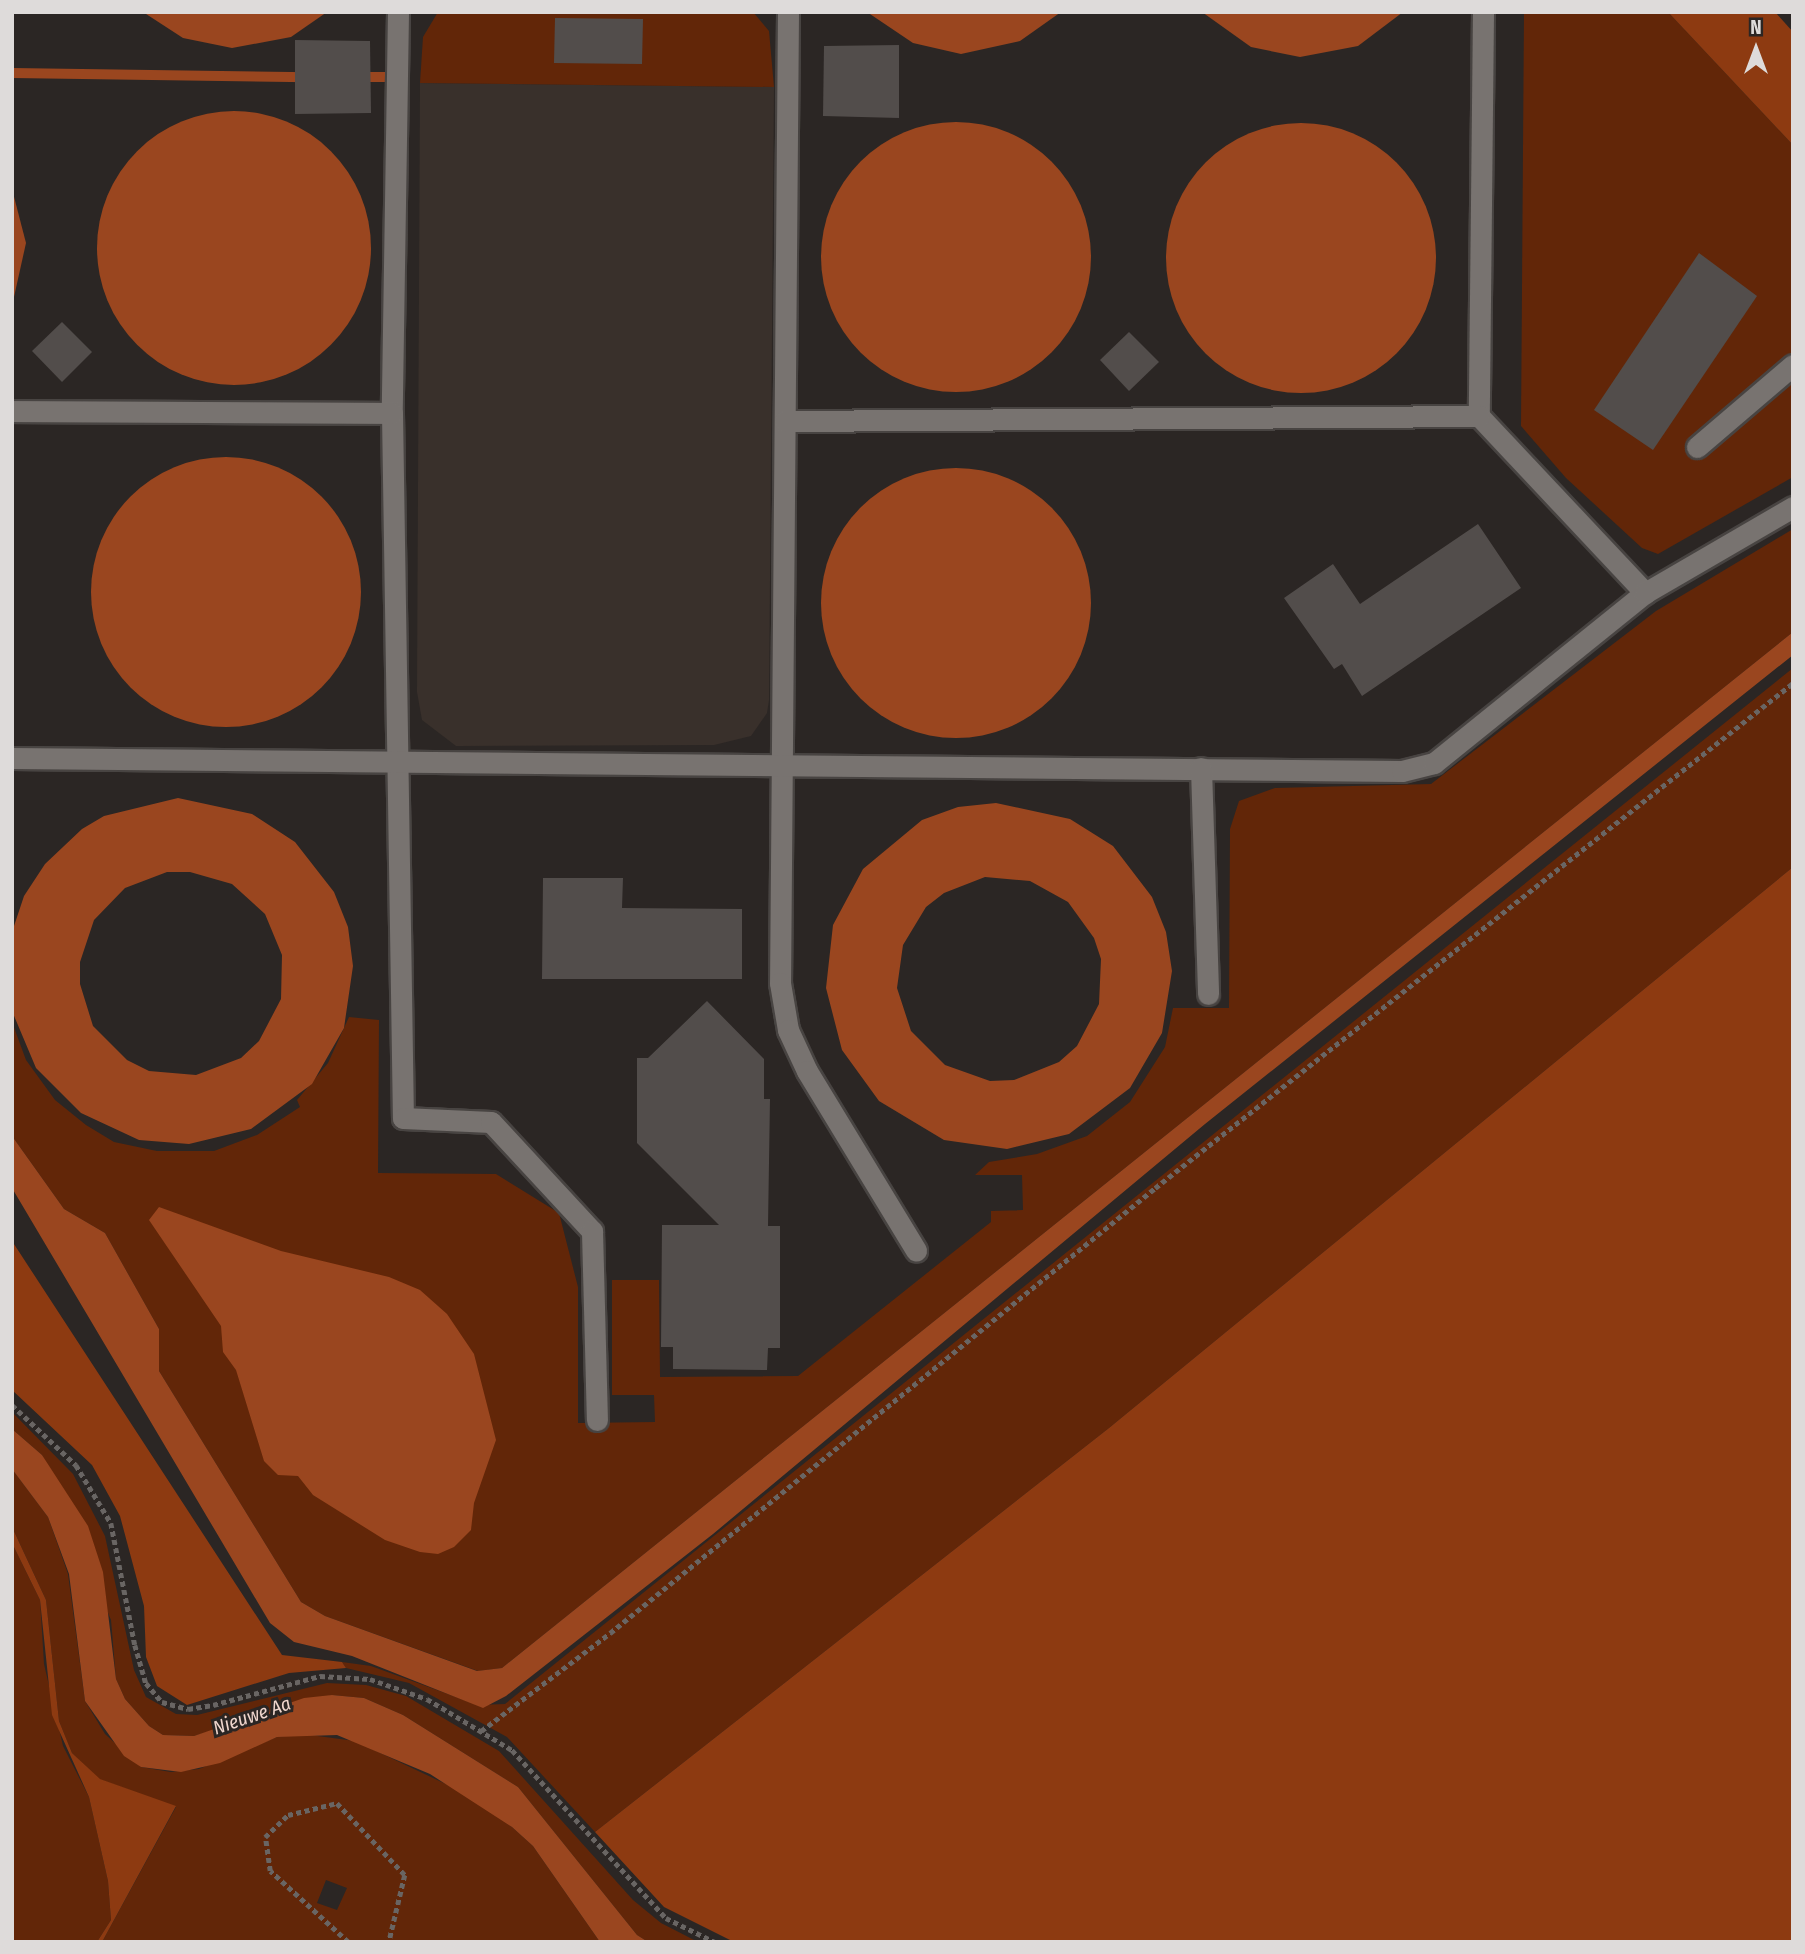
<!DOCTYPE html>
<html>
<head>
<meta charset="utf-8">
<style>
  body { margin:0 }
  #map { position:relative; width:1805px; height:1954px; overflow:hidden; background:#2b2624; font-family:"Fira Sans Condensed",sans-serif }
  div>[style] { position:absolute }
  .built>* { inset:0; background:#39302b }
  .green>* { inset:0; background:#622608 }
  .forest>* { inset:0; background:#8d3a11 }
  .water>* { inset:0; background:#9a461f }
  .round { border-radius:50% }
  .stream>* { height:10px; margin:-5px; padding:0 5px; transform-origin:5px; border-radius:5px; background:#9a461f }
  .building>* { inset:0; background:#524d4b }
  .path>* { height:4.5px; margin-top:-2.25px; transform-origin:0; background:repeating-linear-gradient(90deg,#696563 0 5px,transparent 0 8.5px) }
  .roads { filter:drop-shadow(2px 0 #484442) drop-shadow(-2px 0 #484442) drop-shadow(0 2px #484442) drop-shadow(0 -2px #484442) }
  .minor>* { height:21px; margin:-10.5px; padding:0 10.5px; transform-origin:10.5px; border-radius:10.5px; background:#787370 }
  span { translate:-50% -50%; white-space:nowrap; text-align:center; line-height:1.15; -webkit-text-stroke:6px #2b2624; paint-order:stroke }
  .water-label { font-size:19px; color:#efd6cd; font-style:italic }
  .frame { position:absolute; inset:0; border:14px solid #dedbda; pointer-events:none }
  .north { position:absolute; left:1721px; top:14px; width:70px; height:70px; -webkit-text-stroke:5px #2b2624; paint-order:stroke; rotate:0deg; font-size:19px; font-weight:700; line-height:28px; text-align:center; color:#dedbda }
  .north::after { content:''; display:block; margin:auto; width:24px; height:32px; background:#dedbda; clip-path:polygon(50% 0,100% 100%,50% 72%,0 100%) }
</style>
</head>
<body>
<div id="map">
  <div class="built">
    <div style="clip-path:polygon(420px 83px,774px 87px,769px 700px,767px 713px,751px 736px,714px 745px,456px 746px,422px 720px,417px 692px)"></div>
  </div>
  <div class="green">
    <div style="clip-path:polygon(438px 12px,753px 12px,769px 31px,774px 87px,420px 83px,423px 37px)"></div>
    <div style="clip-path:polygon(1524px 12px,1668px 12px,1793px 145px,1793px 477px,1658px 554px,1642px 548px,1566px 478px,1521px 426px)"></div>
    <div style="clip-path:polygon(1793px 529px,1793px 632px,502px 1668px,478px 1671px,325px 1616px,301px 1602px,159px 1371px,159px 1329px,105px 1233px,64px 1209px,12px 1136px,12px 1022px,26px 1060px,55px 1100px,86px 1125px,114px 1142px,157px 1151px,214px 1151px,257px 1135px,300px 1107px,297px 1100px,328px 1063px,349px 1017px,379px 1020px,378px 1173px,496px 1174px,559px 1213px,578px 1287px,578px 1423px,655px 1422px,654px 1395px,612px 1395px,612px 1280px,659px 1280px,660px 1377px,798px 1376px,991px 1222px,991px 1211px,1023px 1210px,1022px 1175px,975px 1175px,989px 1162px,1037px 1154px,1087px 1136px,1130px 1102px,1165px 1047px,1173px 1008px,1229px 1008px,1230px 829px,1239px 801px,1275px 788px,1431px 784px,1656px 611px)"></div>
    <div style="clip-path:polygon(1793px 668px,1793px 867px,1109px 1428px,595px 1832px,507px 1737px,409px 1683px,346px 1668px,342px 1662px,371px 1666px,478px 1705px,505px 1704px)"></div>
    <div style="clip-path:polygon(12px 1412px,73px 1474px,105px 1536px,134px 1670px,146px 1697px,176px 1714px,197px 1715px,327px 1683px,366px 1685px,406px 1696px,499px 1751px,633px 1900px,661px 1923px,698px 1942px,648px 1942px,637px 1935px,518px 1787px,403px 1715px,364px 1698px,332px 1695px,194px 1736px,163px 1735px,149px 1726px,125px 1699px,116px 1679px,111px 1620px,42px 1455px,12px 1429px)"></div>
    <div style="clip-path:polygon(evenodd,12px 1469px,48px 1517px,68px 1574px,85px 1701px,105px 1734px,141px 1767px,171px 1772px,199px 1769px,277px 1737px,303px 1734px,355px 1741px,471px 1796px,512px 1827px,533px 1846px,600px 1942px,102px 1942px,176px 1807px,99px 1779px,72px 1753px,59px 1721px,46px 1600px,12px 1527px,12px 1469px,326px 1880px,347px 1888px,337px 1910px,317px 1903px,326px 1880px)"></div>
    <div style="clip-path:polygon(12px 1543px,40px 1600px,44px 1664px,63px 1746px,89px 1797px,108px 1881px,111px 1920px,97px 1942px,12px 1942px)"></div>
  </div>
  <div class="forest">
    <div style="clip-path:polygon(1668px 12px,1775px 12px,1793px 32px,1793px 145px)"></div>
    <div style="clip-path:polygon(1793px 867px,1793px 1942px,734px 1942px,664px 1907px,595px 1832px,1109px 1428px)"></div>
    <div style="clip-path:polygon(12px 1241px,282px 1655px,342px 1662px,346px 1668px,289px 1673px,187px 1705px,157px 1686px,146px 1657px,144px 1606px,120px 1516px,92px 1465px,12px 1390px)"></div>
    <div style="clip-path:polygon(12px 1527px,46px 1600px,59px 1721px,72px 1753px,100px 1779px,176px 1806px,102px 1942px,97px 1942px,111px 1920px,108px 1881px,89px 1797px,52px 1715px,40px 1600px,12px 1543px)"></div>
  </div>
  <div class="water">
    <div style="clip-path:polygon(143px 12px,327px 12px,291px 37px,232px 48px,183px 38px)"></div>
    <div style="clip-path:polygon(867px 12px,1061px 12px,1020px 41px,961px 54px,913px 43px)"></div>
    <div style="clip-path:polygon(1202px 12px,1403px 12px,1358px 46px,1300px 57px,1251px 47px)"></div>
    <div class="round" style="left:97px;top:111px;width:274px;height:274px"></div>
    <div class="round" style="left:821px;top:122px;width:270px;height:270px"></div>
    <div class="round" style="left:1166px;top:123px;width:270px;height:270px"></div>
    <div style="clip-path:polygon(12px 189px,26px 243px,12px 306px)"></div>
    <div class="round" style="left:91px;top:457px;width:270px;height:270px"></div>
    <div class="round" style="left:821px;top:468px;width:270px;height:270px"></div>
    <div style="clip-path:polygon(1793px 632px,1793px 655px,1205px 1124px,713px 1534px,506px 1696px,483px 1708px,352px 1656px,294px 1642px,270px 1623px,12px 1188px,12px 1136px,64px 1209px,105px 1233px,159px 1329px,159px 1371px,301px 1602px,325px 1616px,477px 1671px,502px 1668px)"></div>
    <div style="clip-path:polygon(evenodd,178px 798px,252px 814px,295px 842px,334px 892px,348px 927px,353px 966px,344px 1028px,312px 1084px,251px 1129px,189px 1144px,139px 1140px,81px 1113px,36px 1068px,12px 1011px,12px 932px,24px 896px,45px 864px,82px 829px,104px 816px,178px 798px,167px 872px,190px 872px,232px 884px,265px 914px,282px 955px,281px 999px,259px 1041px,241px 1058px,196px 1075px,149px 1071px,127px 1060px,93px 1026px,80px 984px,80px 962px,94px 920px,125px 888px,167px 872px)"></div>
    <div style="clip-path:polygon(evenodd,996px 803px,1070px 819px,1113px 846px,1152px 897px,1166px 932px,1172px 971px,1162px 1033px,1130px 1088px,1069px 1134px,1007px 1149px,944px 1140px,879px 1101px,842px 1050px,826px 988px,833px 925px,863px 869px,922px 820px,958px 807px,996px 803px,985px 877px,1030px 881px,1068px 902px,1094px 938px,1101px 959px,1099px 1004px,1077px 1046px,1059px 1062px,1014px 1080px,990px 1081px,945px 1065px,911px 1031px,897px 988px,903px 945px,926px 907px,944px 893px,985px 877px)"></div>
    <div style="clip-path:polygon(159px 1207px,281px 1251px,389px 1277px,420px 1290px,447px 1314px,474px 1354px,496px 1440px,474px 1503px,471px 1530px,454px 1547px,438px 1554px,420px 1552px,385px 1540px,313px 1495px,298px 1476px,278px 1475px,264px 1461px,236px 1370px,223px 1352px,221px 1326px,149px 1220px)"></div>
    <div style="clip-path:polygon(12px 1429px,42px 1455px,88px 1526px,103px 1572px,116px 1679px,125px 1699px,149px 1726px,163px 1735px,194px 1736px,304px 1698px,332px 1695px,364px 1698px,403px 1715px,518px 1787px,637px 1935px,648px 1942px,600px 1942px,533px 1846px,512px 1827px,430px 1774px,337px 1735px,277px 1737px,220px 1763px,181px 1772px,141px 1767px,124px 1756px,85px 1701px,69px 1574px,48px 1517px,12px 1469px)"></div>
  </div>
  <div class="stream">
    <div style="left:12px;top:73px;width:297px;rotate:0.8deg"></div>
    <div style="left:357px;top:77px;width:29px"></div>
  </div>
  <div class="building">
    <div style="clip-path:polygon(555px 18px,643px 19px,642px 64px,554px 63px)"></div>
    <div style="clip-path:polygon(295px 40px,370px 41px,371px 113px,295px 114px)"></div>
    <div style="clip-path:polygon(899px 45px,899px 118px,823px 116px,824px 46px)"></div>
    <div style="clip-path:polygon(1699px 253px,1757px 296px,1653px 450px,1594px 410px)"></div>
    <div style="clip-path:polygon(62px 322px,92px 352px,62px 382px,32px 351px)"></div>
    <div style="clip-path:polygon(1129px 332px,1159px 362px,1129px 391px,1100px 360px)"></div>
    <div style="clip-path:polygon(1478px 524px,1521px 588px,1362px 696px,1342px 664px,1334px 669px,1284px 598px,1333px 564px,1360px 604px)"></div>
    <div style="clip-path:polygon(543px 878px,623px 878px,622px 908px,742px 909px,742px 979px,542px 979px)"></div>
    <div style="clip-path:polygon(707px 1001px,764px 1059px,764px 1099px,770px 1099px,768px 1226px,780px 1226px,780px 1348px,768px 1348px,767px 1370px,673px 1369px,673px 1347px,661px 1347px,662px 1225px,719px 1225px,637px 1143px,637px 1058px,648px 1058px)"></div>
  </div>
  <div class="path">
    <div style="left:12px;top:1405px;width:88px;rotate:43.2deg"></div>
    <div style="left:76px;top:1465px;width:68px;rotate:58.9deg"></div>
    <div style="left:111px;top:1523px;width:124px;rotate:78.9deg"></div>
    <div style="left:135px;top:1645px;width:40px;rotate:74deg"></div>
    <div style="left:146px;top:1683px;width:25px;rotate:50deg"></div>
    <div style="left:162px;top:1702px;width:27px;rotate:15deg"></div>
    <div style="left:188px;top:1709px;width:25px;rotate:-9deg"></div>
    <div style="left:213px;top:1705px;width:111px;rotate:-15.2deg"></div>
    <div style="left:320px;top:1676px;width:50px;rotate:3.4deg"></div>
    <div style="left:370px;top:1679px;width:60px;rotate:19.3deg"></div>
    <div style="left:427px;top:1699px;width:99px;rotate:31deg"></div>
    <div style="left:512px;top:1750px;width:228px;rotate:47.5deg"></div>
    <div style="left:666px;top:1918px;width:55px;rotate:26.1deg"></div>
    <div style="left:481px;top:1731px;width:162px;rotate:-37.2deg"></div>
    <div style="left:610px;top:1633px;width:704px;rotate:-39.23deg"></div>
    <div style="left:1155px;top:1188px;width:814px;rotate:-38.36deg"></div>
    <div style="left:348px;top:1942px;width:105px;rotate:-137.7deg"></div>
    <div style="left:270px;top:1871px;width:34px;rotate:-98deg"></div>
    <div style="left:265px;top:1837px;width:32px;rotate:-44deg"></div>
    <div style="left:288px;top:1815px;width:50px;rotate:-13.8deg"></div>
    <div style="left:337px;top:1803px;width:99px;rotate:46.6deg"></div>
    <div style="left:405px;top:1875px;width:69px;rotate:103.4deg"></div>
  </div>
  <div class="roads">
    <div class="minor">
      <div style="left:398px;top:12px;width:401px;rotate:90.9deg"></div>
      <div style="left:392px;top:413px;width:705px;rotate:89.11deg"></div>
      <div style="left:403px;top:1118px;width:88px;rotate:2.6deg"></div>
      <div style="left:491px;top:1122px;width:149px;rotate:47.2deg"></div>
      <div style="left:592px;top:1231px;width:189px;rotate:88.5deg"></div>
      <div style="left:788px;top:12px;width:971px;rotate:90.47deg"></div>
      <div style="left:780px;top:983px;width:48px;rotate:80.3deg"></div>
      <div style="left:788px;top:1030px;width:45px;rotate:65.1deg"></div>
      <div style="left:807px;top:1071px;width:210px;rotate:58.7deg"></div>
      <div style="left:1483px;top:12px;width:404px;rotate:90.6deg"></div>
      <div style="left:1479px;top:416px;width:243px;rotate:46.8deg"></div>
      <div style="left:12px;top:411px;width:380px;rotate:0.3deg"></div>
      <div style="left:785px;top:421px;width:694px;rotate:-0.41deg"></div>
      <div style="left:1697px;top:447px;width:126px;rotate:-40.5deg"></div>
      <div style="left:12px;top:758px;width:1390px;rotate:0.54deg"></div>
      <div style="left:1402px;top:771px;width:33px;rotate:-14deg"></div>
      <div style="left:1434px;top:763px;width:271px;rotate:-38.9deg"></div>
      <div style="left:1645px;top:593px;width:171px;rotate:-30.2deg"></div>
      <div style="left:1201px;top:768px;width:226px;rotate:88.2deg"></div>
    </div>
  </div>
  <div class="water-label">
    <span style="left:252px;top:1716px;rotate:-19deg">Nieuwe Aa</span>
  </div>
  <div class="frame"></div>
  <div class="north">N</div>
</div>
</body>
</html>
